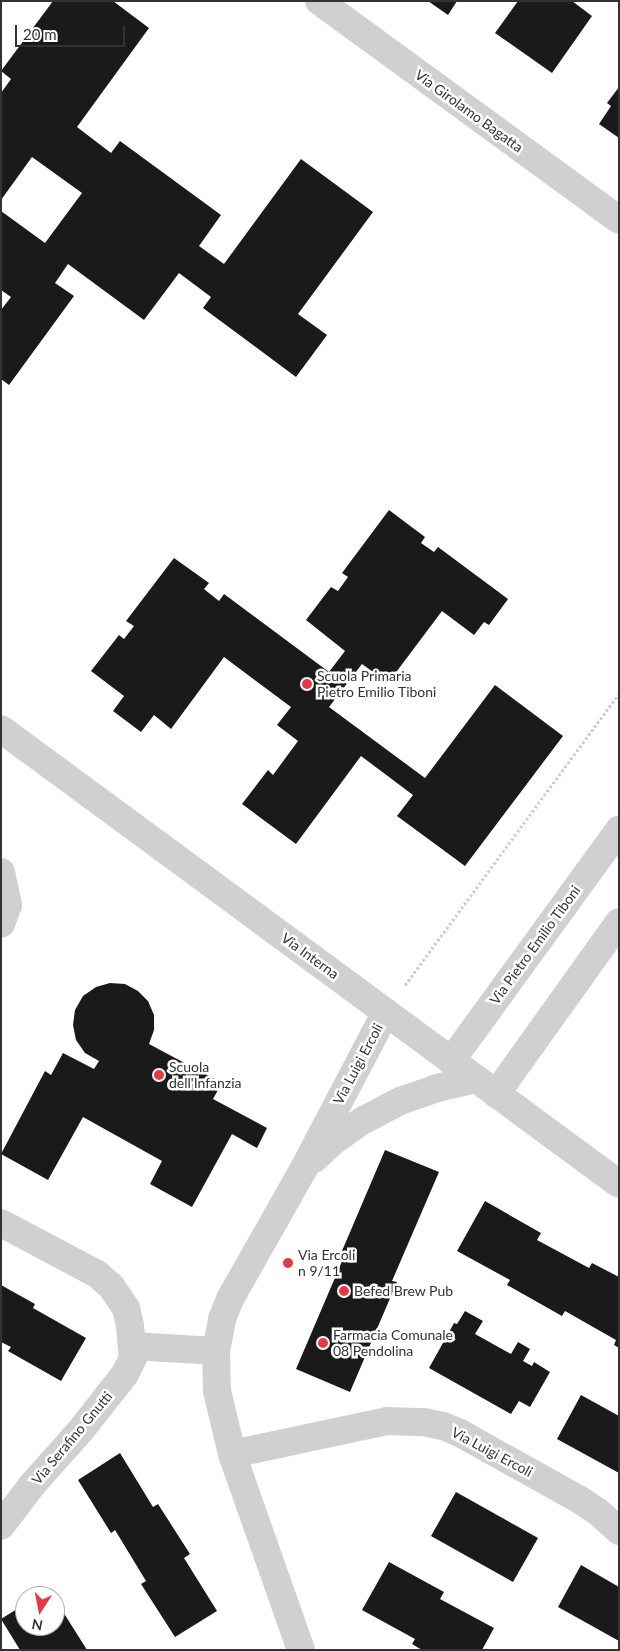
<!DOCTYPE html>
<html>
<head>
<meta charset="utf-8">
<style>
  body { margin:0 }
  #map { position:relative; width:620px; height:1651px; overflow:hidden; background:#fff; font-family:Lato,sans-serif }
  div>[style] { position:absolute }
  .building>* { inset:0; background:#1a1a1a }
  .path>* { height:3px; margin-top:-1.5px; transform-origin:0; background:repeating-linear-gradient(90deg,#cdcdcd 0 2.5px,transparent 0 5px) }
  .street>* { height:28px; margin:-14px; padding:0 14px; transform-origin:14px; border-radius:14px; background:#d0d0d0 }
  .dots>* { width:14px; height:14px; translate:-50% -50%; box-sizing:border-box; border:2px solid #fff; border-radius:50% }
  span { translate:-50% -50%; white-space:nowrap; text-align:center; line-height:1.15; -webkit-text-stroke:5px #fff; paint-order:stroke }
  .street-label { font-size:14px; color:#333 }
  .poi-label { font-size:14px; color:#333 }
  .left { translate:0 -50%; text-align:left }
  .frame { position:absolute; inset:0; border:2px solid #333; pointer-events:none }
  .north { position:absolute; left:15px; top:1586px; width:50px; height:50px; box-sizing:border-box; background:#fff; border:1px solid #adadad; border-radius:50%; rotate:191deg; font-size:14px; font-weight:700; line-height:20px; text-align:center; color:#333 }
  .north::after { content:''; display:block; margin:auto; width:18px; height:22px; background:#e63946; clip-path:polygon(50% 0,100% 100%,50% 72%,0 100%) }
  .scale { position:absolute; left:15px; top:25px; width:110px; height:22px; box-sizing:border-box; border:2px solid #333; border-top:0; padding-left:6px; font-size:15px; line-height:18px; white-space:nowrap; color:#333; -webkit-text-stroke:4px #fff; paint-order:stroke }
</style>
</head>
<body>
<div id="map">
  <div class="building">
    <div style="clip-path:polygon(53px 1px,113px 1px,149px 28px,77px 127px,111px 153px,120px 141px,221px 215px,199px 246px,224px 264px,301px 159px,373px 212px,298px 314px,327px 335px,296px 377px,203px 308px,211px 297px,179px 273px,144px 320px,68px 264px,55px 283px,74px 296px,9px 385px,1px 379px,1px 310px,11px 297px,1px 290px,1px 211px,45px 243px,82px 193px,32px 157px,1px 200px,1px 93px,11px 79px,1px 71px)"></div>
    <div style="clip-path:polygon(428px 1px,457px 1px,448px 15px)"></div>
    <div style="clip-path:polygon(518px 1px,572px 1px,592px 16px,552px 73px,495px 33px)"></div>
    <div style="clip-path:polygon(619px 87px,619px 138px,599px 124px,611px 106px,607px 103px)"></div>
    <div style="clip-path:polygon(389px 510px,425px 537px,421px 543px,434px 552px,438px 547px,508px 599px,489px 625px,484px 622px,474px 635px,442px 611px,388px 683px,362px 664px,329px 707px,425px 778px,495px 685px,563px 736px,465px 866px,397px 816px,413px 795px,361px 756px,296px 844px,242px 804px,268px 770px,273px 775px,298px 741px,277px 725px,291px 707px,224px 657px,171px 729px,154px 715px,141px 732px,113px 711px,124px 696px,91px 671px,119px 635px,124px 639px,134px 626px,126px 621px,174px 558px,209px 583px,204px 589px,219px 601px,224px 594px,329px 672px,345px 651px,306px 620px,331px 587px,338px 591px,348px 577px,342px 573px)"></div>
    <div style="clip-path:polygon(110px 983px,125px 984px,138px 991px,148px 1001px,154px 1015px,154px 1030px,149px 1044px,222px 1083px,213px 1099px,267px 1128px,257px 1148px,232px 1134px,192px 1207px,150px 1184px,162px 1161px,83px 1117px,48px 1180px,1px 1154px,45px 1071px,51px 1075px,63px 1053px,94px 1069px,99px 1061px,85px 1053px,76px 1040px,73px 1025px,75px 1010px,83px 996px,96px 987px)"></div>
    <div style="clip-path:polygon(385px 1150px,439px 1172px,392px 1281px,397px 1282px,350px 1392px,296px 1369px,343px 1259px,339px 1258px)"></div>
    <div style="clip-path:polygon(485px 1201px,541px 1233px,537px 1240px,589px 1268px,592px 1263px,619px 1277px,619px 1348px,614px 1345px,616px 1340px,565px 1311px,562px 1316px,507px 1285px,510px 1280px,457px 1251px)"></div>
    <div style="clip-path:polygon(1px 1285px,35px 1304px,33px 1308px,86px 1338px,61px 1381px,8px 1351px,11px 1347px,1px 1342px)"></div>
    <div style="clip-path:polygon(465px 1311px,483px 1321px,475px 1334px,511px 1354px,518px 1342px,530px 1349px,523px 1361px,532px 1366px,534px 1362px,550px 1372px,530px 1407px,519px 1401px,511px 1414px,429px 1368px,454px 1323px,457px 1324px)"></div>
    <div style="clip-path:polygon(581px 1395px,619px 1416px,619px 1473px,557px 1439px)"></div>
    <div style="clip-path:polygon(120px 1453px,153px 1507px,158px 1504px,190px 1554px,184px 1558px,217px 1611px,175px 1637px,141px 1584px,146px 1581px,115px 1530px,111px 1533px,78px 1480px)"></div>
    <div style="clip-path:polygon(456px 1492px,538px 1538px,513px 1582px,431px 1536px)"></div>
    <div style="clip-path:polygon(389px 1562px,444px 1592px,440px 1599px,494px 1628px,482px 1650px,422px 1650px,412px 1644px,415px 1639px,362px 1610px)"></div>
    <div style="clip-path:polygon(581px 1565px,619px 1587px,619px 1641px,558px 1607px)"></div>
    <div style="clip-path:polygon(49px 1589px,53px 1596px,38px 1596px)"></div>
    <div style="clip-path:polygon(55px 1599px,87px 1650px,20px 1650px,1px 1619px,25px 1604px,25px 1626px,55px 1626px)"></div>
  </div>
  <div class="path">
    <div style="left:405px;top:985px;width:361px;rotate:-53.7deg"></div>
  </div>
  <div class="street">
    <div style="left:319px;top:1px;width:371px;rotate:36.1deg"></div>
    <div style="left:1px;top:729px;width:767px;rotate:36.36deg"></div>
    <div style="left:1px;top:872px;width:34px;rotate:78deg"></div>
    <div style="left:8px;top:905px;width:20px;rotate:110deg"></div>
    <div style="left:451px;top:1061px;width:286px;rotate:-54deg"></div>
    <div style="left:496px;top:1094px;width:211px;rotate:-54.4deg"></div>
    <div style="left:314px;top:1159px;width:25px;rotate:-43deg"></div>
    <div style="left:332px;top:1142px;width:39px;rotate:-35deg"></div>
    <div style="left:364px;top:1120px;width:41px;rotate:-27.8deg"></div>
    <div style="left:400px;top:1101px;width:39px;rotate:-19deg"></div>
    <div style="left:437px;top:1088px;width:40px;rotate:-13deg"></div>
    <div style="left:1px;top:1223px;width:109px;rotate:28deg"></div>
    <div style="left:97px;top:1274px;width:18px;rotate:41deg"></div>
    <div style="left:111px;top:1286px;width:27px;rotate:56deg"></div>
    <div style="left:126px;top:1308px;width:18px;rotate:77deg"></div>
    <div style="left:130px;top:1326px;width:32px;rotate:85deg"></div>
    <div style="left:133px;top:1358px;width:18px;rotate:117deg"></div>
    <div style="left:125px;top:1374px;width:71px;rotate:128.2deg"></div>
    <div style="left:81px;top:1430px;width:74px;rotate:131.7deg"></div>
    <div style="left:32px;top:1485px;width:51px;rotate:127.1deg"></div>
    <div style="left:133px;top:1346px;width:83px;rotate:3.4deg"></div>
    <div style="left:232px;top:1454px;width:158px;rotate:-12deg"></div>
    <div style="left:387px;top:1421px;width:37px;rotate:2deg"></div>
    <div style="left:424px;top:1422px;width:19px;rotate:12deg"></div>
    <div style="left:443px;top:1426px;width:18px;rotate:22deg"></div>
    <div style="left:460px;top:1433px;width:137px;rotate:29.2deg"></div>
    <div style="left:580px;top:1500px;width:20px;rotate:33deg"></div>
    <div style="left:597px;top:1511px;width:30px;rotate:42deg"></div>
    <div style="left:301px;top:1650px;width:208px;rotate:-109.4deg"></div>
    <div style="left:232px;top:1454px;width:65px;rotate:-103.4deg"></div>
    <div style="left:217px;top:1391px;width:40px;rotate:-91.4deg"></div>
    <div style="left:216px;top:1351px;width:33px;rotate:-79deg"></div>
    <div style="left:222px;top:1319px;width:22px;rotate:-68deg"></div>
    <div style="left:230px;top:1299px;width:148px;rotate:-60.5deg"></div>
    <div style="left:303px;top:1170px;width:178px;rotate:-62.3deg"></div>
  </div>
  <div class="dots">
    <div style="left:307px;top:684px;background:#e63946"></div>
    <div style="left:159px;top:1075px;background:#e63946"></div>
    <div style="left:288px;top:1263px;background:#e63946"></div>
    <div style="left:344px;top:1291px;background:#e63946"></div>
    <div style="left:323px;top:1343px;background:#e63946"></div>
  </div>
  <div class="street-label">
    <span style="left:469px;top:111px;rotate:36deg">Via Girolamo Bagatta</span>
    <span style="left:535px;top:945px;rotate:-54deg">Via Pietro Emilio Tiboni</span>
    <span style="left:310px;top:956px;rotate:36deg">Via Interna</span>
    <span style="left:358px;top:1064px;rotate:-62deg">Via Luigi Ercoli</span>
    <span style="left:72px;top:1438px;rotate:-50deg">Via Serafino Gnutti</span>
    <span style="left:492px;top:1452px;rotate:28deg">Via Luigi Ercoli</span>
  </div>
  <div class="poi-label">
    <span class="left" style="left:317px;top:684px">Scuola Primaria<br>Pietro Emilio Tiboni</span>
    <span class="left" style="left:169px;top:1075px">Scuola<br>dell'Infanzia</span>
    <span class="left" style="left:298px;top:1263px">Via Ercoli<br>n 9/11</span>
    <span class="left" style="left:354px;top:1291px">Befed Brew Pub</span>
    <span class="left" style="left:333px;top:1343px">Farmacia Comunale<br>08 Pendolina</span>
  </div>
  <div class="frame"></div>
  <div class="north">N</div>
  <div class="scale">20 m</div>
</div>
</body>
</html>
